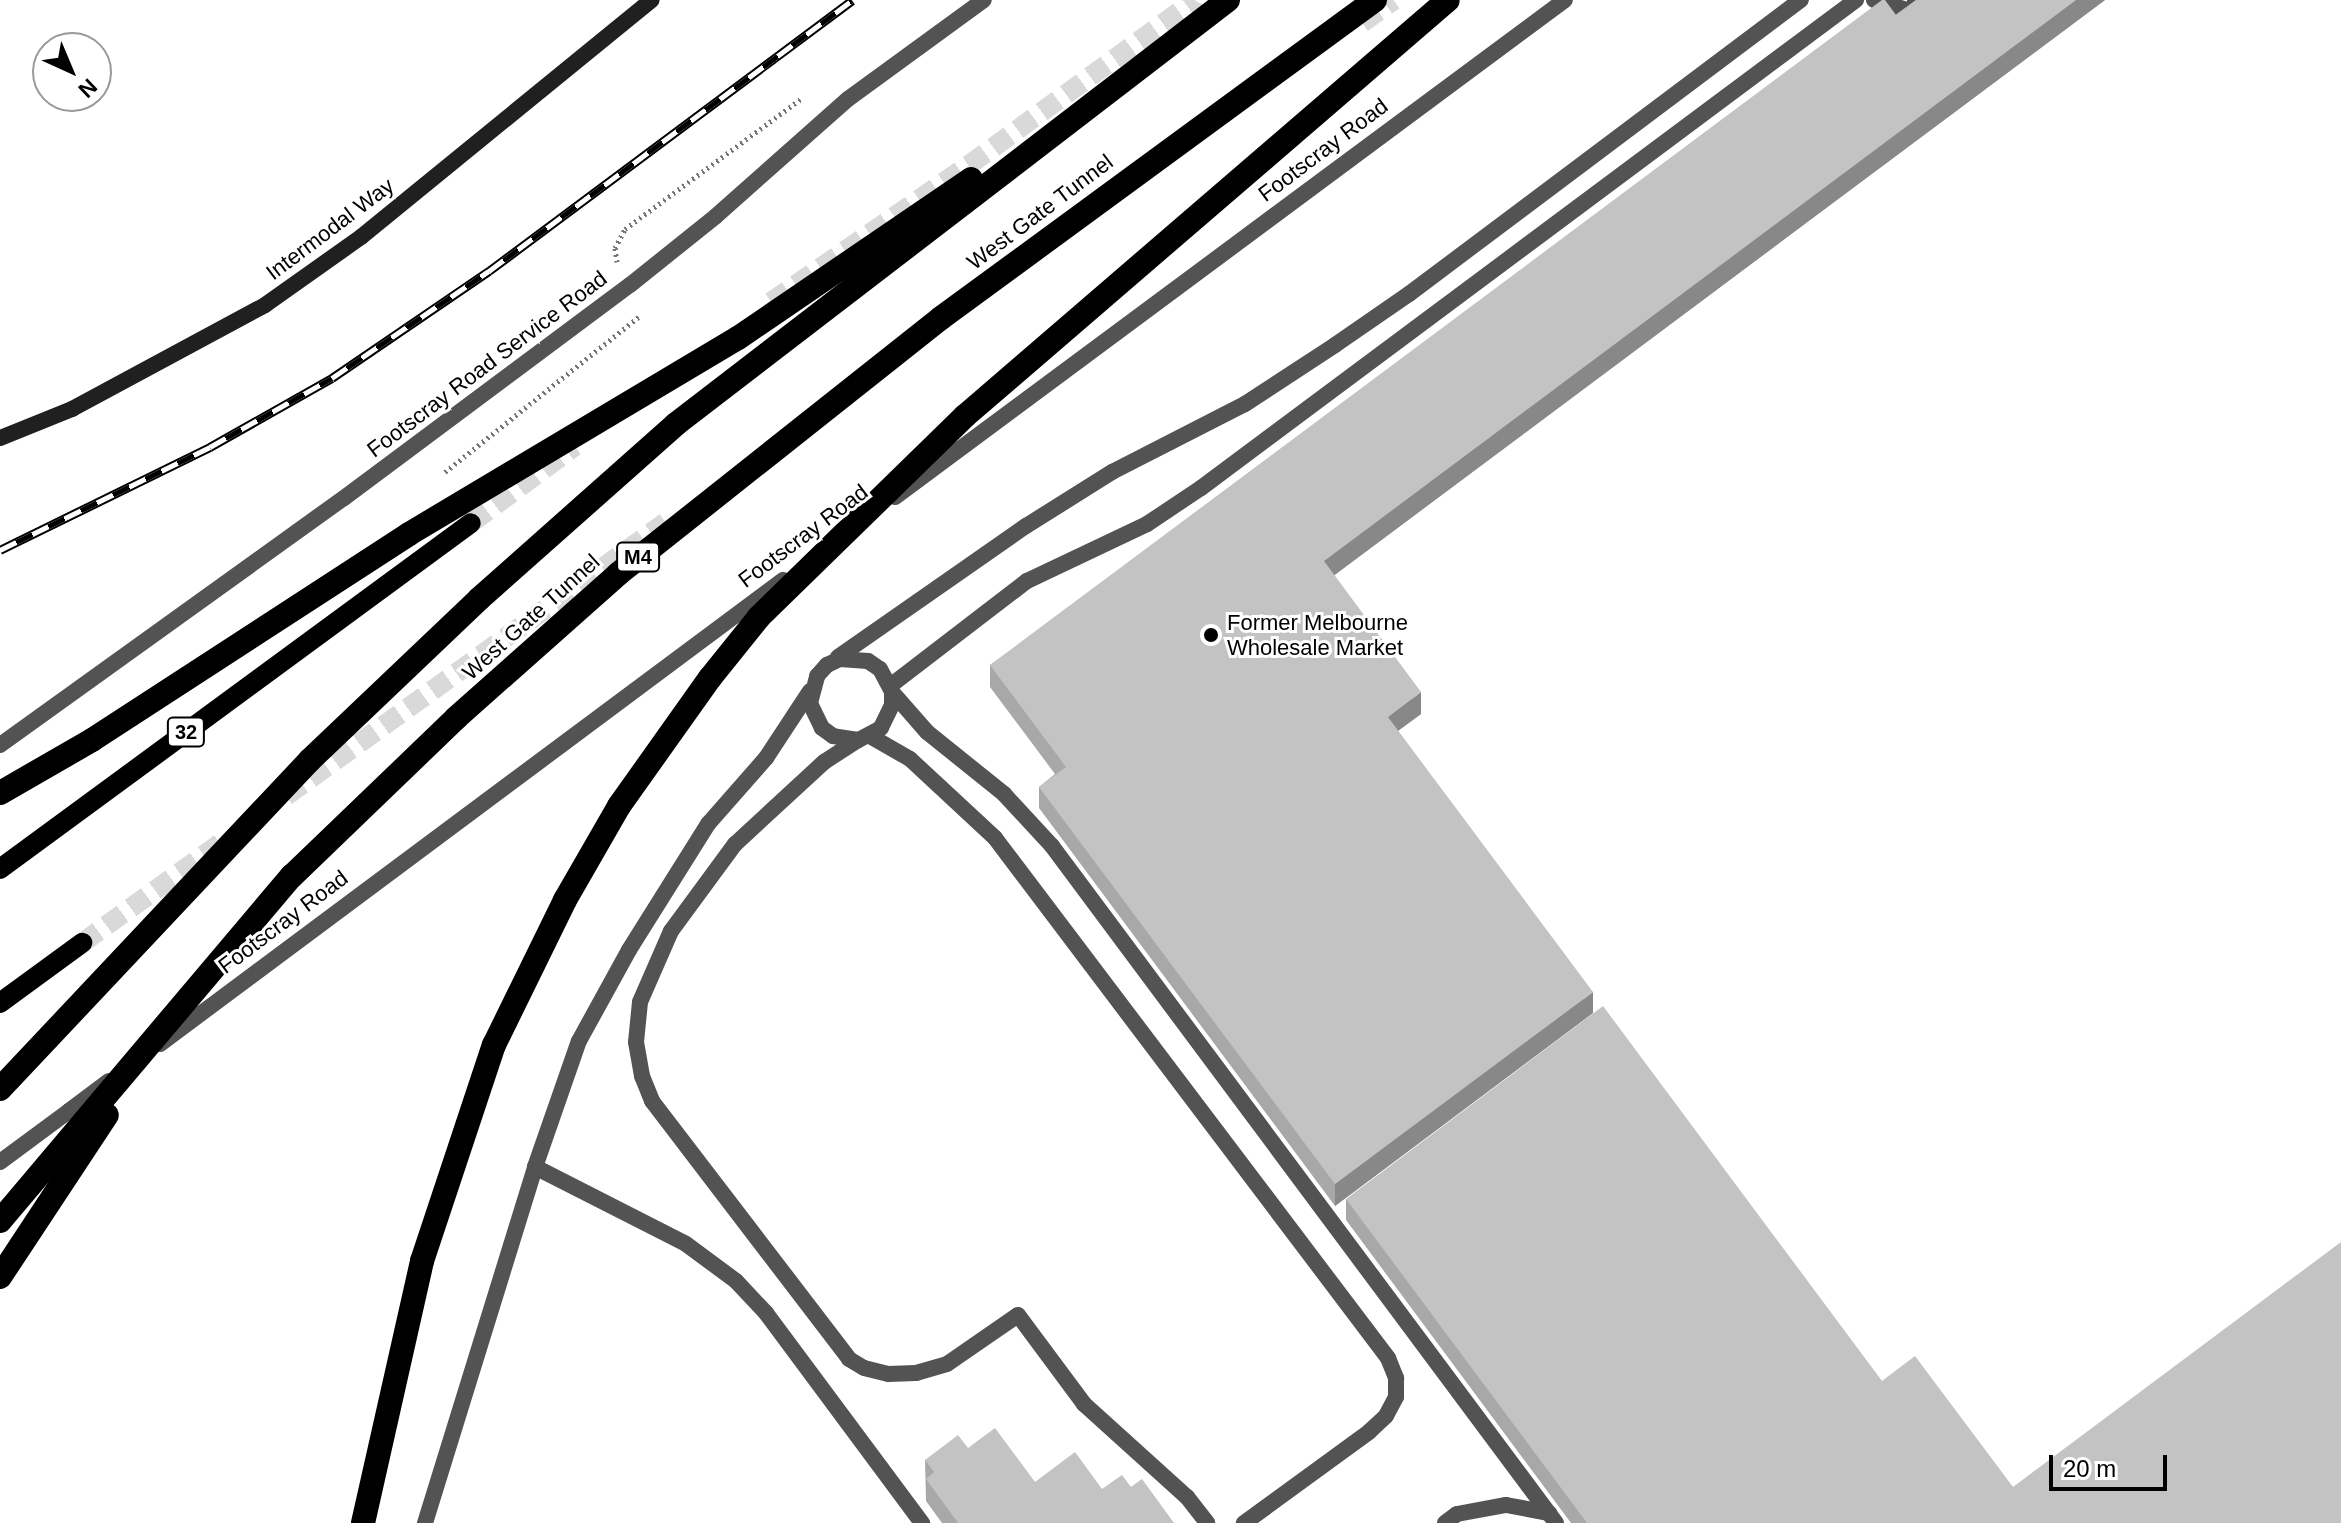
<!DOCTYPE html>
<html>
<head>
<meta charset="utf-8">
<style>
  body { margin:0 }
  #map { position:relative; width:2341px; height:1523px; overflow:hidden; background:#fff; font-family:Arial,sans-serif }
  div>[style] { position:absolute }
  .primary-tunnel>* { height:20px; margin-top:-10px; transform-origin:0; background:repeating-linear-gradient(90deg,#d9d9d9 0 20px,transparent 0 30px) }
  .highway-tunnel>* { height:24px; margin-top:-12px; transform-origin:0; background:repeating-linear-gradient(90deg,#d9d9d9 0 24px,transparent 0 36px) }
  .path>* { height:5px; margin-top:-2.5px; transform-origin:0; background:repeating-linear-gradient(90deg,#757575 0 2px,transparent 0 6px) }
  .lane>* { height:16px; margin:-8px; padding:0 8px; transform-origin:8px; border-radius:8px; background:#535353 }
  .street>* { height:16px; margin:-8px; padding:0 8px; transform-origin:8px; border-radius:8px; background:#535353 }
  .secondary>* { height:16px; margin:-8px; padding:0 8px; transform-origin:8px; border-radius:8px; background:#202020 }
  .primary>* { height:20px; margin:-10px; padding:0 10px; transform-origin:10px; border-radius:10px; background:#000 }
  .highway>* { height:24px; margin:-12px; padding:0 12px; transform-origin:12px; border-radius:12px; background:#000 }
  .rail>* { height:9px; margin-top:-4.5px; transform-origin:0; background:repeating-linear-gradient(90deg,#fff 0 18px,#000 0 36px); box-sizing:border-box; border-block:2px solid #000 }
  .wall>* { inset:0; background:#a8a8a8 }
  .shaded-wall>* { inset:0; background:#888 }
  .building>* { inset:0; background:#c3c3c3 }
  .dots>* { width:22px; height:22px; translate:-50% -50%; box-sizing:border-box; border:4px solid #fff; border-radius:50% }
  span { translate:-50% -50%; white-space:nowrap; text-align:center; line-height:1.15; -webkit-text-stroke:6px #fff; paint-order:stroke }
  .shield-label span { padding:2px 6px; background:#fff; border:2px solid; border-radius:6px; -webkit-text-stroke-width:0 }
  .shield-label { font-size:20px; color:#000; font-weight:700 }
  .street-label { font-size:22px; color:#000 }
  .poi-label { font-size:22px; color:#000 }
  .left { translate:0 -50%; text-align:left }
  .north { position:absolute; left:32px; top:32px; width:80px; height:80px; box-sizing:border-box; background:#fff; border:2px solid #999; border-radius:50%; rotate:136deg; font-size:22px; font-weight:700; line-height:32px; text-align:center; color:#000 }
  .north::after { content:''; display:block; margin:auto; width:28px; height:36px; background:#000; clip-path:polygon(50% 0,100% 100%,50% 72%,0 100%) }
  .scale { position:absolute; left:2049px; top:1455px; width:118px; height:36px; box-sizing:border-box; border:4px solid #000; border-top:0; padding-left:10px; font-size:24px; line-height:28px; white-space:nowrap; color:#000; -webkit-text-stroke:6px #fff; paint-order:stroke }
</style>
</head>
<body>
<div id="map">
  <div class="primary-tunnel">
    <div style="left:1362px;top:23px;width:39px;rotate:-36deg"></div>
    <div style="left:771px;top:302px;width:241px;rotate:-34.7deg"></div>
    <div style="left:969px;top:165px;width:280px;rotate:-36.1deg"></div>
    <div style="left:471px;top:523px;width:129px;rotate:-36.5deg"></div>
    <div style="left:286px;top:796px;width:468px;rotate:-35.8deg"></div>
    <div style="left:82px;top:943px;width:176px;rotate:-35.8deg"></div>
  </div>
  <div class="highway-tunnel">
    <div style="left:1190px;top:3px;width:3px;rotate:-72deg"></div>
  </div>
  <div class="path">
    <div style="left:617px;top:262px;width:14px;rotate:-98deg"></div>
    <div style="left:615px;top:248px;width:21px;rotate:-62deg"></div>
    <div style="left:625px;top:229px;width:219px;rotate:-36.5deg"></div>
    <div style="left:445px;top:472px;width:250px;rotate:-38.7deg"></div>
  </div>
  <div class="lane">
    <div style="left:1874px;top:0;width:45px;rotate:16.8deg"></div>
    <div style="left:1917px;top:13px;width:13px;rotate:-99deg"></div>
    <div style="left:838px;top:657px;width:229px;rotate:-34.9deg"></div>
    <div style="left:1026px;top:526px;width:102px;rotate:-32.1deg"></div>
    <div style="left:1112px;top:472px;width:149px;rotate:-27.1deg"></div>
    <div style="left:1245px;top:404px;width:108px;rotate:-33.2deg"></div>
    <div style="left:1335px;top:345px;width:90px;rotate:-34.6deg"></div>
    <div style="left:1409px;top:294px;width:490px;rotate:-36.9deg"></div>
    <div style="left:890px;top:686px;width:173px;rotate:-37.5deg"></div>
    <div style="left:1027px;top:581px;width:133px;rotate:-25.4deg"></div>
    <div style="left:1147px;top:524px;width:65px;rotate:-33.7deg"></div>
    <div style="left:1201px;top:488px;width:817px;rotate:-36.69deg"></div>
    <div style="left:892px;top:692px;width:13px;rotate:90deg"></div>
    <div style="left:892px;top:705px;width:25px;rotate:116deg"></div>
    <div style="left:881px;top:728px;width:26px;rotate:152deg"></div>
    <div style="left:858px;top:740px;width:25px;rotate:-171deg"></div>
    <div style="left:833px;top:736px;width:14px;rotate:-144deg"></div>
    <div style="left:822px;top:728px;width:28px;rotate:-116deg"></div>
    <div style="left:810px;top:703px;width:28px;rotate:-75deg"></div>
    <div style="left:817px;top:676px;width:15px;rotate:-48deg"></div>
    <div style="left:827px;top:665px;width:14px;rotate:-25deg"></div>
    <div style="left:840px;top:659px;width:28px;rotate:4deg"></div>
    <div style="left:868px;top:661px;width:14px;rotate:34deg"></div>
    <div style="left:880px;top:669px;width:26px;rotate:62deg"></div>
    <div style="left:892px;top:692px;width:53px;rotate:48.8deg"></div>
    <div style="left:927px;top:732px;width:99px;rotate:38.8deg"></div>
    <div style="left:1004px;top:794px;width:71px;rotate:47.3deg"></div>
    <div style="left:1052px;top:846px;width:844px;rotate:53.33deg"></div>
    <div style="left:870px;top:736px;width:46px;rotate:29.9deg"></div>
    <div style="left:910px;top:759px;width:116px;rotate:42.9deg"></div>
    <div style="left:995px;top:838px;width:652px;rotate:52.92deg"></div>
    <div style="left:1388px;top:1358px;width:22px;rotate:68deg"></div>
    <div style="left:1396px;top:1378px;width:19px;rotate:90deg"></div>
    <div style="left:1396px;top:1397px;width:21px;rotate:118deg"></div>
    <div style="left:1386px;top:1416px;width:23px;rotate:137deg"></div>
    <div style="left:1369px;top:1432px;width:155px;rotate:143.9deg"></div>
    <div style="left:858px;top:740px;width:40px;rotate:147.1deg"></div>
    <div style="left:824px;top:762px;width:121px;rotate:137.3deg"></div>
    <div style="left:735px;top:844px;width:108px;rotate:126.3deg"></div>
    <div style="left:671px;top:931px;width:77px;rotate:113.6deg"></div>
    <div style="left:640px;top:1002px;width:40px;rotate:95.7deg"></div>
    <div style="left:636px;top:1042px;width:35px;rotate:80deg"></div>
    <div style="left:642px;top:1076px;width:27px;rotate:68deg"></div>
    <div style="left:652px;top:1101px;width:325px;rotate:52.6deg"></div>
    <div style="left:849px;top:1359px;width:17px;rotate:31deg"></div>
    <div style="left:864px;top:1368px;width:25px;rotate:14deg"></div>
    <div style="left:888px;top:1374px;width:28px;rotate:-2deg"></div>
    <div style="left:916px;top:1373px;width:32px;rotate:-16deg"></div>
    <div style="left:947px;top:1364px;width:86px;rotate:-34.6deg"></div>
    <div style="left:1018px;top:1315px;width:111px;rotate:53.4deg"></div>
    <div style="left:1084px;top:1404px;width:139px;rotate:42.1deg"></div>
    <div style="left:1187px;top:1497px;width:33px;rotate:52deg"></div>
    <div style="left:0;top:745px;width:423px;rotate:-35.7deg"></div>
    <div style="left:344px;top:498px;width:357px;rotate:-36.7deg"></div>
    <div style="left:630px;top:285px;width:110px;rotate:-38.7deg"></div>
    <div style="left:716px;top:216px;width:176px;rotate:-41.6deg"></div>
    <div style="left:848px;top:99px;width:168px;rotate:-36.1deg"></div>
    <div style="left:0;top:1162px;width:86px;rotate:-36.5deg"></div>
    <div style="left:535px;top:1167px;width:169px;rotate:27deg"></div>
    <div style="left:686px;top:1244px;width:62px;rotate:36.5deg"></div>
    <div style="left:736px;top:1281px;width:44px;rotate:46.8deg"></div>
    <div style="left:766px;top:1313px;width:262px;rotate:53.4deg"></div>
    <div style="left:425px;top:1523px;width:373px;rotate:-72.8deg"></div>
    <div style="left:535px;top:1167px;width:133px;rotate:-70.8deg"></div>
    <div style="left:579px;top:1041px;width:104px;rotate:-61.2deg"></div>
    <div style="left:629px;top:950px;width:149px;rotate:-57.9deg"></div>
    <div style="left:708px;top:824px;width:88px;rotate:-48.7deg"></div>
    <div style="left:766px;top:758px;width:80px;rotate:-56.7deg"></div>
    <div style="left:1445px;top:1523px;width:15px;rotate:-37deg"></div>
    <div style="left:1457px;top:1514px;width:50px;rotate:-10.4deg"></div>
    <div style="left:1506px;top:1505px;width:44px;rotate:10.5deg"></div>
  </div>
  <div class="street">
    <div style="left:895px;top:497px;width:834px;rotate:-36.57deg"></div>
    <div style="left:160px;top:1044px;width:777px;rotate:-36.68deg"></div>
    <div style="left:69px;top:1111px;width:50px;rotate:-36.9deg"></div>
  </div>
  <div class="secondary">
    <div style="left:0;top:438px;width:78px;rotate:-21.9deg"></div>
    <div style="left:72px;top:409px;width:219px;rotate:-28.3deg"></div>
    <div style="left:265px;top:305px;width:118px;rotate:-35.3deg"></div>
    <div style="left:361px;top:237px;width:375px;rotate:-39.2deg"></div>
  </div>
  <div class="primary">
    <div style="left:0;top:869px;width:584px;rotate:-36.3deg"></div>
    <div style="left:0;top:1003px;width:102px;rotate:-36.2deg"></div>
  </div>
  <div class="highway">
    <div style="left:0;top:793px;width:106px;rotate:-29.9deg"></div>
    <div style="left:92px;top:740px;width:378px;rotate:-33deg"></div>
    <div style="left:409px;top:534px;width:383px;rotate:-30.8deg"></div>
    <div style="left:738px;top:338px;width:282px;rotate:-34.3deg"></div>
    <div style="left:0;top:1089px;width:452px;rotate:-46.7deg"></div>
    <div style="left:310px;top:760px;width:233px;rotate:-43.6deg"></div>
    <div style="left:479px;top:599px;width:264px;rotate:-41.6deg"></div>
    <div style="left:676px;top:424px;width:696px;rotate:-37.53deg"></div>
    <div style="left:0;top:1221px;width:452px;rotate:-49.8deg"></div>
    <div style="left:292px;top:876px;width:228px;rotate:-43.9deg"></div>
    <div style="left:456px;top:718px;width:217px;rotate:-41.6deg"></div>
    <div style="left:618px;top:574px;width:412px;rotate:-38.4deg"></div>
    <div style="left:941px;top:318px;width:538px;rotate:-36.23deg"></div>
    <div style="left:0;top:1277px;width:194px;rotate:-56.6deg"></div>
    <div style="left:363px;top:1523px;width:269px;rotate:-77.3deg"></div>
    <div style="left:422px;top:1261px;width:228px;rotate:-71.6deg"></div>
    <div style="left:494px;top:1045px;width:161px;rotate:-63.9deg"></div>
    <div style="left:565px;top:900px;width:108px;rotate:-60.1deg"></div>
    <div style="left:619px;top:806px;width:157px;rotate:-54.6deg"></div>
    <div style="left:710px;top:678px;width:78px;rotate:-51.2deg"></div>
    <div style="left:759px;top:617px;width:288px;rotate:-44.3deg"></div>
    <div style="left:965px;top:416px;width:637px;rotate:-40.74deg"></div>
  </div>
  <div class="rail">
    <div style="left:0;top:550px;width:234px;rotate:-26.1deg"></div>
    <div style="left:210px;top:447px;width:140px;rotate:-29.5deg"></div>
    <div style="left:332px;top:378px;width:190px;rotate:-34.3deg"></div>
    <div style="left:489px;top:271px;width:453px;rotate:-36.7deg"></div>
  </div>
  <div class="wall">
    <div style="clip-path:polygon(1916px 0,2105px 0,1334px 575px,1421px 714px,1398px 731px,1593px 1013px,1335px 1206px,1039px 808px,1039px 787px,1055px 774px,990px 687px,990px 665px)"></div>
    <div style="clip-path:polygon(1346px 1199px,1882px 1381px,2013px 1487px,2341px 1523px,1571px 1523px,1346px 1220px)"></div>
    <div style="clip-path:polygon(968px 1448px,1035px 1482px,1102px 1489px,1131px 1487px,1174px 1523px,942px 1523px,926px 1501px,925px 1460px)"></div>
  </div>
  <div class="shaded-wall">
    <div style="clip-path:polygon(2076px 0,2105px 0,1324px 583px,1324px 561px)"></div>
    <div style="clip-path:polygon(1421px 692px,1421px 714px,1388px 738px,1388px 717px)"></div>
    <div style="clip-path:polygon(1593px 992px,1593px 1013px,1335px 1206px,1335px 1184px)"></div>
  </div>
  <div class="building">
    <div style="clip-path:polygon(1882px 0,1885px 0,1896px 15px,1916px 0,2076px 0,1324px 561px,1421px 692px,1388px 717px,1593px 992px,1335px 1184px,1039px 787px,1066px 767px,990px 665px)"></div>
    <div style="clip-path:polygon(1603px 1006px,1882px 1381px,1915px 1356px,2013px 1487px,2341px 1242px,2341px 1523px,1587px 1523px,1346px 1199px)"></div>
    <div style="clip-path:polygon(995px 1428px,1035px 1482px,1075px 1452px,1102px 1489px,1122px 1475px,1131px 1487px,1142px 1479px,1174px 1523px,958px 1523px,926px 1479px,934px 1472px,925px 1460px,958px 1435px,968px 1448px)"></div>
  </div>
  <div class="dots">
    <div style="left:1211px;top:635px;background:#000"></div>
  </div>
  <div class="shield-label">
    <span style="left:638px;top:557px">M4</span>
    <span style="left:186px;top:732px">32</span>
  </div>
  <div class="street-label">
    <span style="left:1323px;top:150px;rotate:-37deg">Footscray Road</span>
    <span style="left:1040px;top:212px;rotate:-37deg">West Gate Tunnel</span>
    <span style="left:330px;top:229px;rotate:-37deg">Intermodal Way</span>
    <span style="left:487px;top:364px;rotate:-37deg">Footscray Road Service Road</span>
    <span style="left:803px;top:536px;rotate:-37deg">Footscray Road</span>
    <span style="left:531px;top:617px;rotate:-42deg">West Gate Tunnel</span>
    <span style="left:283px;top:922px;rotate:-37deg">Footscray Road</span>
  </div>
  <div class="poi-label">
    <span class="left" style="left:1227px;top:635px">Former Melbourne<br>Wholesale Market</span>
  </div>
  <div class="north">N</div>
  <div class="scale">20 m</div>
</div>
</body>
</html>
